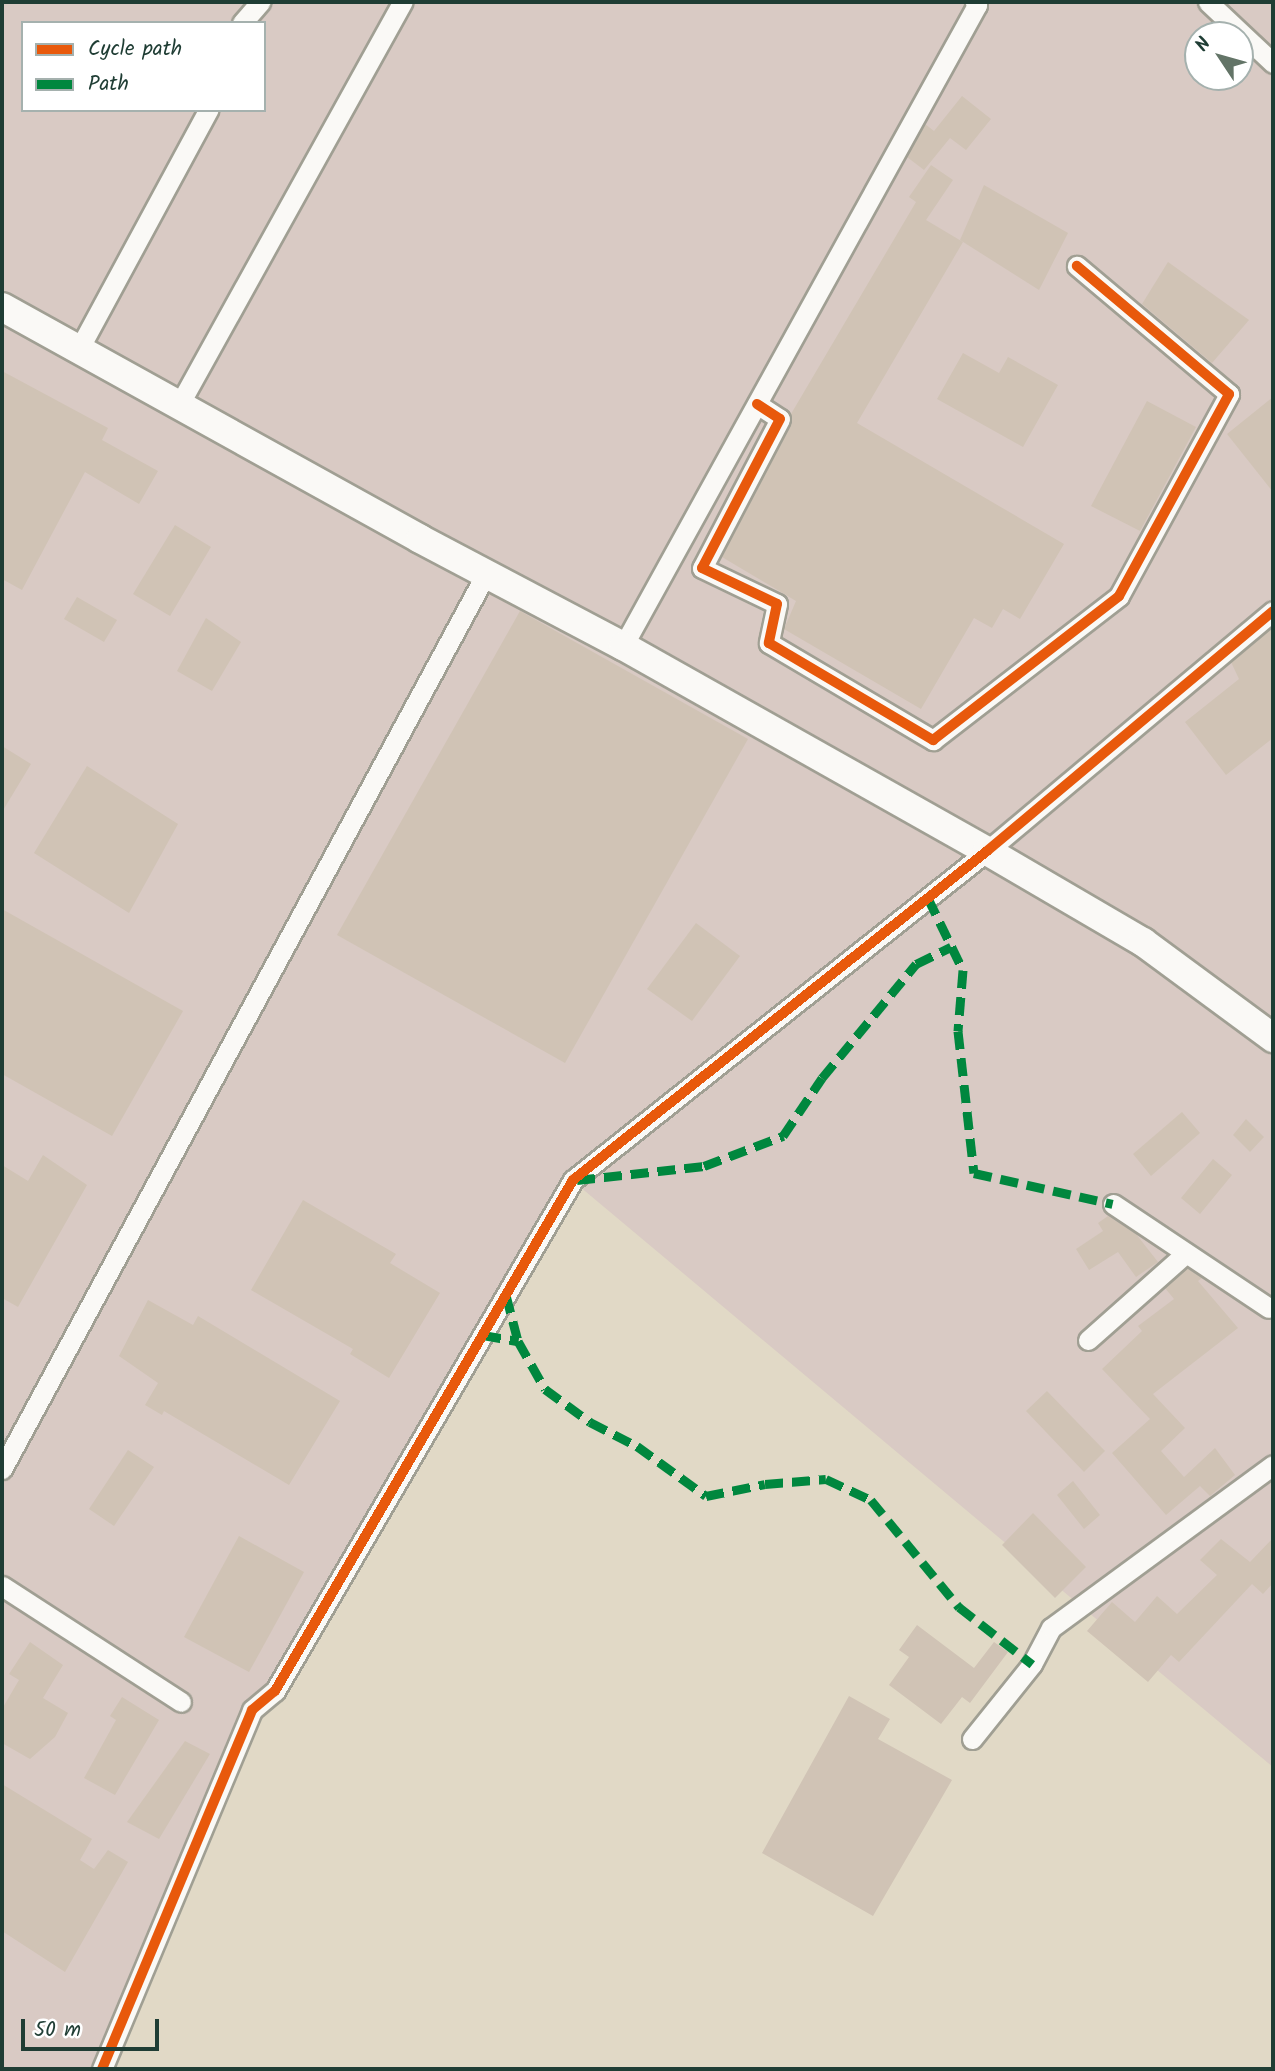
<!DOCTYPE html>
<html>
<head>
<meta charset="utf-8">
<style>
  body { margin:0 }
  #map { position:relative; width:1275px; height:2071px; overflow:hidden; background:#e1d9c6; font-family:Kalam,sans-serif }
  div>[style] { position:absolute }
  .industrial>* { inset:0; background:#d9cac4 }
  .building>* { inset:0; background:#d0c3b5 }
  .roads { filter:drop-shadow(2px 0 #a09f93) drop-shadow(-2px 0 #a09f93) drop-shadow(0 2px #a09f93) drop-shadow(0 -2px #a09f93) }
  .street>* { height:19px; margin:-9.5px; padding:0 9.5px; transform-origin:9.5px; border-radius:9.5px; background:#faf9f6 }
  .secondary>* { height:28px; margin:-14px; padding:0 14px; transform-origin:14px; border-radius:14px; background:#faf9f6 }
  .quiet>* { height:9px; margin-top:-4.5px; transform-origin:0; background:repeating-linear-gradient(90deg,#00873e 0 18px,transparent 0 27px) }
  .cycleway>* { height:10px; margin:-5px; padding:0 5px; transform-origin:5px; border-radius:5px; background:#e8590c }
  span { translate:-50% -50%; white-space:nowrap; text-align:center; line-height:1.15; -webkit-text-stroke:7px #fff; paint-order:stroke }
  .frame { position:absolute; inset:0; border:4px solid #1f3d34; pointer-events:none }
  .legend { position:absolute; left:21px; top:21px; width:245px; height:91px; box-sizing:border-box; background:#fff; border:2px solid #a5b1ae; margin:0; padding:9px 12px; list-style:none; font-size:21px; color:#1f3d34 }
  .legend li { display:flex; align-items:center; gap:14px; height:35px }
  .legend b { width:35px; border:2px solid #a5b1ae }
  .north { position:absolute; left:1184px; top:21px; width:70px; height:70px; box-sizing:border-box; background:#fff; border:2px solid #a5b1ae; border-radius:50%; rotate:306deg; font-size:19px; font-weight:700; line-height:28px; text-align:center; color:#1f3d34 }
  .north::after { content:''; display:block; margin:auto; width:24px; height:32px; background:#637467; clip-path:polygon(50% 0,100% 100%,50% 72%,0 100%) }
  .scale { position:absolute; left:21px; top:2019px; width:138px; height:32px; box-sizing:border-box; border:4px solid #1f3d34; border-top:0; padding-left:9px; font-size:21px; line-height:24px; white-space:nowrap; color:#1f3d34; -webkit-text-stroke:5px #fff; paint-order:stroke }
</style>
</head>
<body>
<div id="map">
  <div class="industrial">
    <div style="clip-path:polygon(evenodd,2px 2px,1273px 2px,1273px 1767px,573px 1181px,275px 1691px,252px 1710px,102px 2069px,2px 2069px,2px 2px,23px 23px,264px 23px,264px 110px,23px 110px,23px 23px,2px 2px,1198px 35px,1240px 35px,1240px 77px,1198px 77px,1198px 35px)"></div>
  </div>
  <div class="building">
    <div style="clip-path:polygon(962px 96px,991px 119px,966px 150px,950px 138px,924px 170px,907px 157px,925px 124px,934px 131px)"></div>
    <div style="clip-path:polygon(931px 165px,953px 180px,926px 220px,963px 242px,857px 423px,1064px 544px,1020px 619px,1003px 609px,992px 628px,974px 618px,921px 709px,784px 629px,796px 601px,722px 557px,791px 425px,791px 414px,916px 202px,909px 197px)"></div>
    <div style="clip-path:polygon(984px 185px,1068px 233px,1039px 290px,960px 240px)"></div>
    <div style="clip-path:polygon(1168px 262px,1249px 320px,1212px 363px,1142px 304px)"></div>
    <div style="clip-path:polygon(963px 353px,999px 373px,1008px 357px,1058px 385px,1023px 447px,937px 399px)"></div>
    <div style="clip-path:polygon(2px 371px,108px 428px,102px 440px,158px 471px,139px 504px,85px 472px,22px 590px,2px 579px)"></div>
    <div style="clip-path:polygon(1273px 397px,1273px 492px,1227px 434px)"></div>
    <div style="clip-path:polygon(1147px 401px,1196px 427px,1140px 531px,1091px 506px)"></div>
    <div style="clip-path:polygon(175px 525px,211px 547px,170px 616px,133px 594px)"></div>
    <div style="clip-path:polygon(77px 597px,117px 620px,104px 642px,64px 619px)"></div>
    <div style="clip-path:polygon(520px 611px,748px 739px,565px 1063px,337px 935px)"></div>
    <div style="clip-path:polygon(206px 618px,241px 642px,212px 691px,177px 671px)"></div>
    <div style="clip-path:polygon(1273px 627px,1273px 738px,1226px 775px,1185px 722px,1239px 679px,1231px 662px)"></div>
    <div style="clip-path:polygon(2px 746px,31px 764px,2px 812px)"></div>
    <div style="clip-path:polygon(87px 766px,178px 824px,129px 913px,34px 853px)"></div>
    <div style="clip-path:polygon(2px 909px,183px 1011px,112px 1136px,2px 1074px)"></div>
    <div style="clip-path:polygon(696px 923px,740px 956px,692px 1021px,647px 989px)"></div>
    <div style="clip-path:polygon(1182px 1112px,1200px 1133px,1151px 1176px,1133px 1154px)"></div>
    <div style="clip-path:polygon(1246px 1119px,1264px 1137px,1250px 1152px,1233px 1135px)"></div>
    <div style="clip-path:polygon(43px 1155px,87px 1185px,18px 1307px,2px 1298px,2px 1165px,28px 1181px)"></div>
    <div style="clip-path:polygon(1213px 1159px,1232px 1175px,1200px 1214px,1181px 1198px)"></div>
    <div style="clip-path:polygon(303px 1200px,396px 1254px,390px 1263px,440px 1293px,389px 1378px,350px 1354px,353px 1349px,251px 1290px)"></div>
    <div style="clip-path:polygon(1108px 1216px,1136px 1234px,1158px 1262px,1136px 1277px,1118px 1252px,1089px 1270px,1076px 1249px,1103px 1231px,1098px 1223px)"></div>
    <div style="clip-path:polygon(1187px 1268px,1202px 1278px,1198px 1281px,1238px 1328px,1153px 1394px,1185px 1428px,1161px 1451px,1184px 1477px,1215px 1448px,1235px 1475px,1210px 1496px,1200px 1486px,1166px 1515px,1112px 1453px,1150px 1419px,1102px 1369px,1142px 1331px,1138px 1326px,1174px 1299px,1165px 1288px)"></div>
    <div style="clip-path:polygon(148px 1300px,193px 1325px,198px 1316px,340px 1401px,289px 1485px,164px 1411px,162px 1415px,145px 1405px,158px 1383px,119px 1356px)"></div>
    <div style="clip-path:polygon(1047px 1391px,1105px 1451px,1084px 1472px,1026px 1411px)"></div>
    <div style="clip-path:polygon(128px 1450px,154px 1467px,114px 1526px,89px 1509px)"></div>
    <div style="clip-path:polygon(1073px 1481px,1100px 1515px,1084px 1529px,1057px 1495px)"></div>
    <div style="clip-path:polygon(1033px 1513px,1086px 1567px,1055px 1598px,1002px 1545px)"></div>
    <div style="clip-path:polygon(239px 1536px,304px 1572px,249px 1672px,184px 1637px)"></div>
    <div style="clip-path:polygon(1273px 1538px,1273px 1583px,1263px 1594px,1252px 1584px,1179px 1662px,1171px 1655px,1148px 1682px,1087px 1631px,1112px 1602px,1135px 1622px,1157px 1596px,1177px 1614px,1217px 1575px,1200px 1560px,1221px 1539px,1250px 1562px)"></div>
    <div style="clip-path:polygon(917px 1625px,974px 1668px,994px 1642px,1008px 1652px,970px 1703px,962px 1697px,941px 1724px,889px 1685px,909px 1657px,899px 1650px)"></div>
    <div style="clip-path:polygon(30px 1642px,63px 1665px,43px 1698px,68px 1713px,55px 1737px,30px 1759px,2px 1743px,2px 1709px,19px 1680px,9px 1674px)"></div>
    <div style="clip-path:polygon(849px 1696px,890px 1719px,878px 1739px,952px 1780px,873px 1916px,762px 1853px)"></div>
    <div style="clip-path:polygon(122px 1697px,159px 1720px,115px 1795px,84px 1778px,116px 1720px,110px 1716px)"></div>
    <div style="clip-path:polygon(185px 1741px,210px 1754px,159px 1839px,127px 1822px)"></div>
    <div style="clip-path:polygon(2px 1784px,92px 1839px,80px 1860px,94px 1869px,108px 1850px,128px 1862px,65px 1972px,2px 1931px)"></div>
  </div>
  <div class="roads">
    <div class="street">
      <div style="left:1208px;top:2px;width:89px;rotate:43.2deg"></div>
      <div style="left:242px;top:23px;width:28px;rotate:-49deg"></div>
      <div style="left:79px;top:349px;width:272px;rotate:-61.6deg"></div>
      <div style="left:757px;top:404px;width:27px;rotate:33deg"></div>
      <div style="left:780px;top:419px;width:168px;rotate:117.6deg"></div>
      <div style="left:702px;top:568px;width:83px;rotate:25.6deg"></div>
      <div style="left:777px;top:604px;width:40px;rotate:102deg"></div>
      <div style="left:769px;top:643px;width:191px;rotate:30.6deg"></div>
      <div style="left:933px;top:740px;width:235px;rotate:-37.7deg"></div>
      <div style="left:1119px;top:596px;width:230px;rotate:-61.4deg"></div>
      <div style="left:1229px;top:394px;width:199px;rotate:-139.9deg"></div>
      <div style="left:179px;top:405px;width:461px;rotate:-61deg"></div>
      <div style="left:623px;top:646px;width:732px;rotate:-61.09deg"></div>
      <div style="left:977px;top:5px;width:4px;rotate:-124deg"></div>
      <div style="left:1113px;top:1204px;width:187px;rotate:33.7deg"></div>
      <div style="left:1088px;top:1340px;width:131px;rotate:-41.6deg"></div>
      <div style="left:2px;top:1469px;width:1020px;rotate:-61.6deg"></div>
      <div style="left:2px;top:1586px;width:213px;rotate:32.9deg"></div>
      <div style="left:972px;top:1739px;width:96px;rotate:-51.3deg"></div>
      <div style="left:1032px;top:1664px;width:41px;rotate:-62.2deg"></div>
      <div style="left:1051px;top:1628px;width:275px;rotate:-36.3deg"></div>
      <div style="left:102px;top:2069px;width:389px;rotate:-67.3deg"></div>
      <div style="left:252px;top:1710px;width:30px;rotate:-40deg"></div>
      <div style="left:275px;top:1691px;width:592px;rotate:-59.75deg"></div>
      <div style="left:573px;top:1180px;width:529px;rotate:-38.47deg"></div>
      <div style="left:987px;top:851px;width:373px;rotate:-40deg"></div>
    </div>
    <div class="secondary">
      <div style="left:2px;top:307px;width:478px;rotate:29deg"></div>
      <div style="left:420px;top:539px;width:229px;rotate:27.8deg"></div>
      <div style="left:623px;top:646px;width:418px;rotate:29.4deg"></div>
      <div style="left:987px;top:851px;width:181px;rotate:30.3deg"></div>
      <div style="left:1143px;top:942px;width:162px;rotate:36.4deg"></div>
    </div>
  </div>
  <div class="quiet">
    <div style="left:928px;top:898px;width:80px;rotate:64.1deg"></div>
    <div style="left:963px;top:970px;width:61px;rotate:94.7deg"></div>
    <div style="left:958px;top:1031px;width:143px;rotate:83.6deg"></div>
    <div style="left:974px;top:1173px;width:142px;rotate:12.6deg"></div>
    <div style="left:577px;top:1180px;width:128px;rotate:-6.3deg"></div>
    <div style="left:704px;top:1166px;width:85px;rotate:-20.8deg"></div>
    <div style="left:783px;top:1136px;width:70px;rotate:-56.1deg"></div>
    <div style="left:822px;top:1078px;width:148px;rotate:-50.5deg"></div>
    <div style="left:916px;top:964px;width:39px;rotate:-26deg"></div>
    <div style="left:506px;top:1295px;width:48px;rotate:75.4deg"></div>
    <div style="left:483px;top:1335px;width:36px;rotate:10deg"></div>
    <div style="left:518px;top:1341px;width:55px;rotate:60.6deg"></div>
    <div style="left:545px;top:1389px;width:56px;rotate:36.3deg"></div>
    <div style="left:590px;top:1422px;width:53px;rotate:27.1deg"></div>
    <div style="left:637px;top:1446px;width:85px;rotate:35.9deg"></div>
    <div style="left:706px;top:1496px;width:60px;rotate:-11.5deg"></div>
    <div style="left:765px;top:1484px;width:61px;rotate:-4.7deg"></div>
    <div style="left:826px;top:1479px;width:50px;rotate:25deg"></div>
    <div style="left:871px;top:1500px;width:139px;rotate:50.6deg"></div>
    <div style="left:959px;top:1607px;width:93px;rotate:38deg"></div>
  </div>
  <div class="cycleway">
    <div style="left:757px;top:404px;width:27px;rotate:33deg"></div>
    <div style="left:780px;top:419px;width:168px;rotate:117.6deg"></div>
    <div style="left:702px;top:568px;width:83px;rotate:25.6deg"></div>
    <div style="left:777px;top:604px;width:40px;rotate:102deg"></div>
    <div style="left:769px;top:643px;width:191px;rotate:30.6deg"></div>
    <div style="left:933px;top:740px;width:235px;rotate:-37.7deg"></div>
    <div style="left:1119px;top:596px;width:230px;rotate:-61.4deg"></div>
    <div style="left:1229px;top:394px;width:199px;rotate:-139.9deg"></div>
    <div style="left:102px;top:2069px;width:389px;rotate:-67.3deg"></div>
    <div style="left:252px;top:1710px;width:30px;rotate:-40deg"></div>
    <div style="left:275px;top:1691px;width:592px;rotate:-59.75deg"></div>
    <div style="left:573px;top:1180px;width:529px;rotate:-38.47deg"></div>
    <div style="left:987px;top:851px;width:373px;rotate:-40deg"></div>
  </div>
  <div class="frame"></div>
  <ul class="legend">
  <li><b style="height:9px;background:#e8590c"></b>Cycle path</li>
  <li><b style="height:9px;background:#00873e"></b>Path</li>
  </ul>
  <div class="north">N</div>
  <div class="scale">50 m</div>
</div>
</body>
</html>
